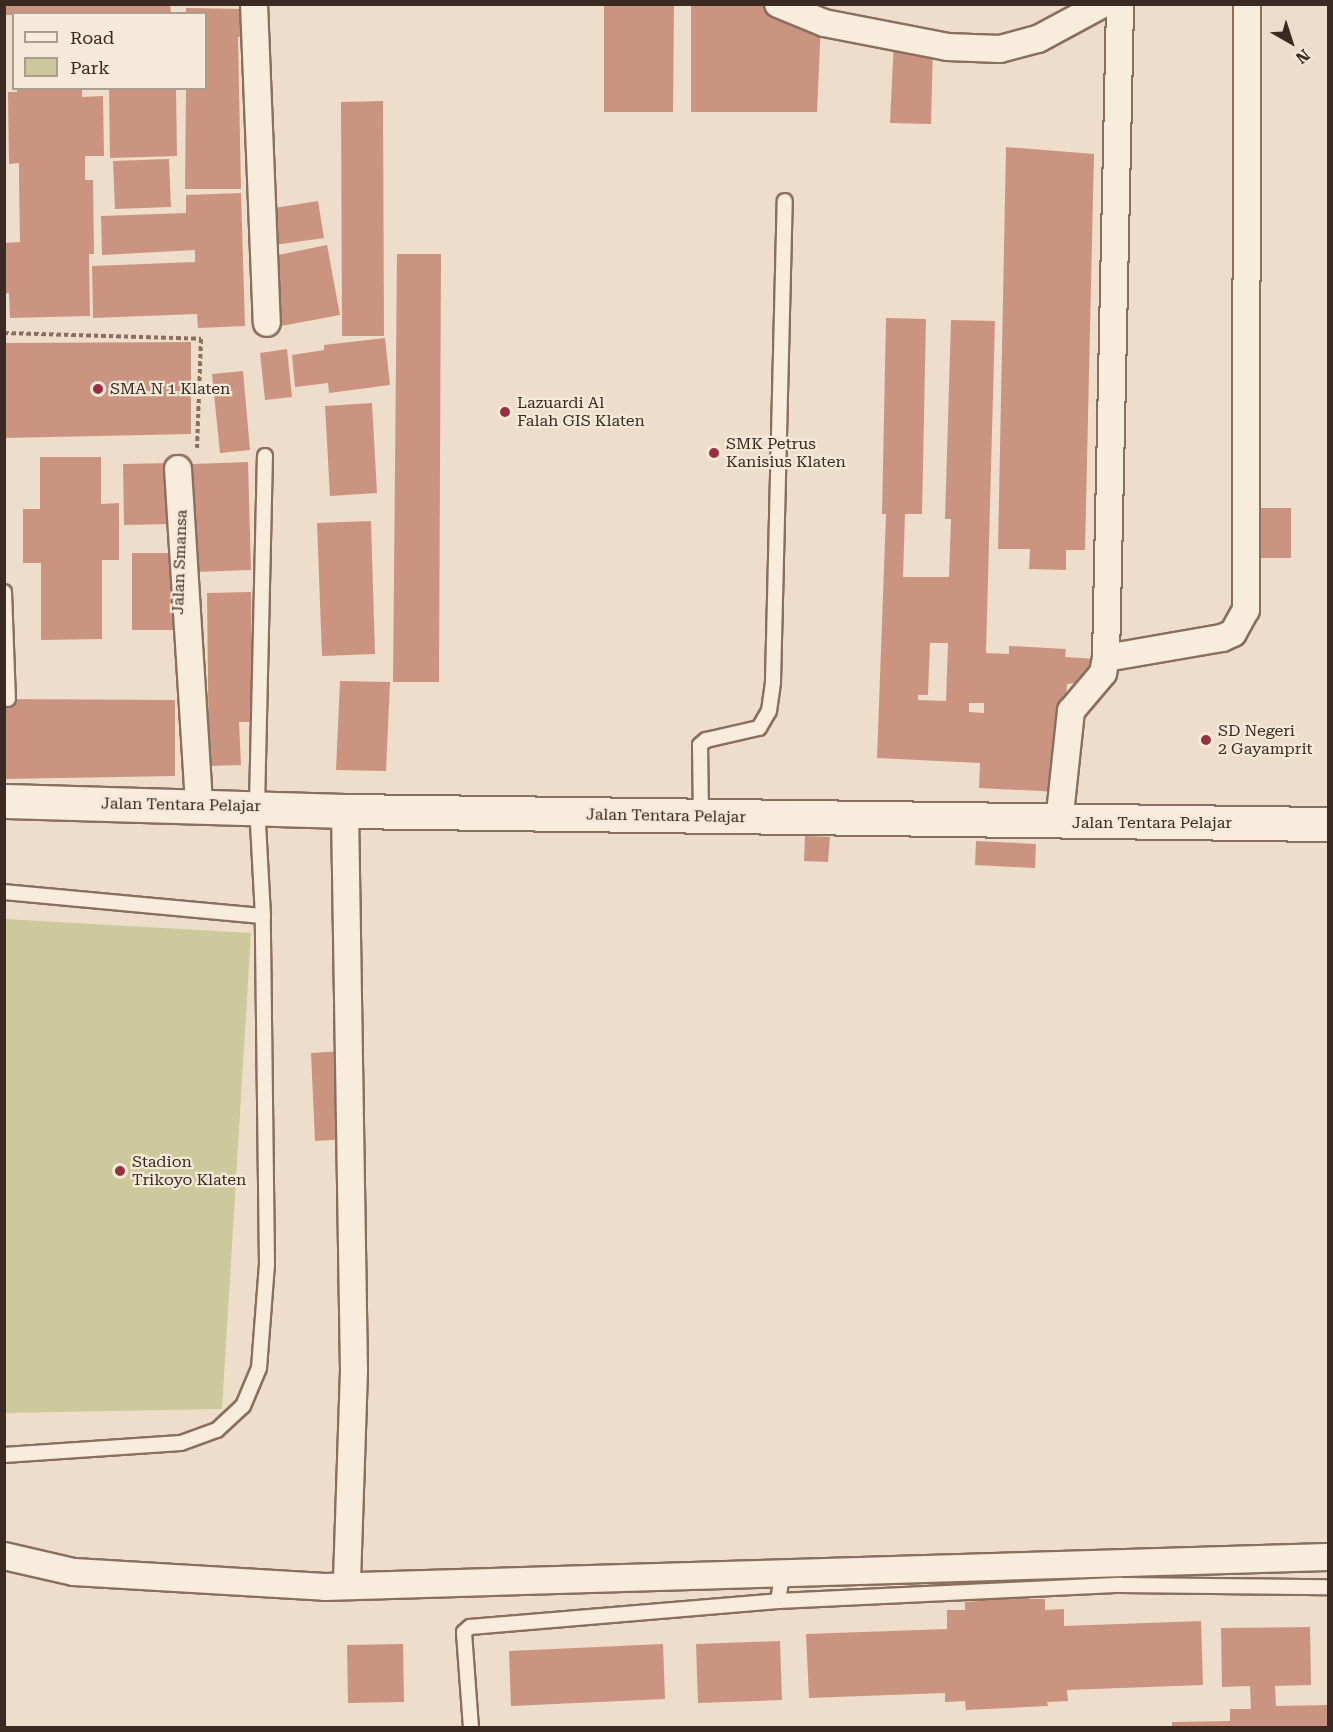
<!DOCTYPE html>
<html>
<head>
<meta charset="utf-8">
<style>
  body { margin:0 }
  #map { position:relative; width:1333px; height:1732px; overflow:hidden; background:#eeddca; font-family:"Roboto Serif",serif }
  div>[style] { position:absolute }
  .green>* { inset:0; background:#ccca9d }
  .building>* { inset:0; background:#cb9481 }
  .path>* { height:4px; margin-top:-2px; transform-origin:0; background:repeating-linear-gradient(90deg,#8a6f5e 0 4.5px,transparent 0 7.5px) }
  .roads { filter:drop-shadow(2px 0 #8a6f5e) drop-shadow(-2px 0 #8a6f5e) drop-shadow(0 2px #8a6f5e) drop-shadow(0 -2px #8a6f5e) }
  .service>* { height:14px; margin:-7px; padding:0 7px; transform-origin:7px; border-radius:7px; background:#f8ecdd }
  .minor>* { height:26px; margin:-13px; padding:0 13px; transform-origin:13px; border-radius:13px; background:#f8ecdd }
  .secondary>* { height:33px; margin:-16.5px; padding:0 16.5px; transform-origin:16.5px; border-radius:16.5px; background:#f8ecdd }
  .dots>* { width:16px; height:16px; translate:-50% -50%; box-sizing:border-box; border:3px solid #f5e9d9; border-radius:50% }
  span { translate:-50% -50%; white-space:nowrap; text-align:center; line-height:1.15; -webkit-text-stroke:4.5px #f5e9d9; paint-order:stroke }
  .poi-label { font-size:16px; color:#3b2a21 }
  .left { translate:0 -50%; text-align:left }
  .street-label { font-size:16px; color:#3b2a21 }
  .frame { position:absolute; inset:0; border:6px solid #3b2a21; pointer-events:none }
  .legend { position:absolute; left:12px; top:12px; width:195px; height:78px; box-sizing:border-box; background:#f5e9d9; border:2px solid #ab9d8f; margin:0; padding:8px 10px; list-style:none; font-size:18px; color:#3b2a21 }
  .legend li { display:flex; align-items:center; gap:12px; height:30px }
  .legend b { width:30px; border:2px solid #ab9d8f }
  .north { position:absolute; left:1261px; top:12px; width:60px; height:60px; -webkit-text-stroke:4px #f5e9d9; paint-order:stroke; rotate:141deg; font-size:16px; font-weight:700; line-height:24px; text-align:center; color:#3b2a21 }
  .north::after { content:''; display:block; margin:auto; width:21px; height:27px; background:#3b2a21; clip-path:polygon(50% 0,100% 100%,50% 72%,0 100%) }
</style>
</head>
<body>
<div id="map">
  <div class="green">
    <div style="clip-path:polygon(5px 919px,251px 933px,222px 1409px,5px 1413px)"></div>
  </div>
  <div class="building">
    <div style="clip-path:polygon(4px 4px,170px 4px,171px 14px,4px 15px)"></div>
    <div style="clip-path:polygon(604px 4px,674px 4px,673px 112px,604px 112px)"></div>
    <div style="clip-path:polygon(691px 5px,773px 5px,773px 16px,821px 23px,817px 112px,691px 112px)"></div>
    <div style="clip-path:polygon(186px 8px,246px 9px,246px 37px,238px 37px,241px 189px,185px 189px,186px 88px,206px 88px,206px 14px,186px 14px)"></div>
    <div style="clip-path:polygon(894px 39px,933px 45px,931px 124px,890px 123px)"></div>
    <div style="clip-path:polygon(17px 88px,82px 88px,82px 97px,103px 96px,104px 156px,85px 156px,85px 180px,93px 180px,94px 254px,89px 254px,90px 316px,10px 318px,9px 293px,4px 294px,4px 243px,20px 242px,19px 182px,19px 163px,9px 164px,8px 92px,17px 92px)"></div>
    <div style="clip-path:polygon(109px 88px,176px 89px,177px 156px,110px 158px)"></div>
    <div style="clip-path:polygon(383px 101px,384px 336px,342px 336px,341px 102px)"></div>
    <div style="clip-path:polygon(1006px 147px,1094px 154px,1085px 550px,1066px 550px,1066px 570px,1029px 569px,1030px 549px,998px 549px)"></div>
    <div style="clip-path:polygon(169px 159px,171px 207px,115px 209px,113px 161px)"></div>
    <div style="clip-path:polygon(241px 193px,245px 326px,198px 328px,197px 314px,93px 318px,92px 266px,195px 262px,195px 250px,102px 255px,101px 216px,186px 213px,186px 195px)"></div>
    <div style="clip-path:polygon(318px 201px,324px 238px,274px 245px,268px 209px)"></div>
    <div style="clip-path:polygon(327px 245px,340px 315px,281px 326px,268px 257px)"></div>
    <div style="clip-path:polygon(397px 254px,441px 254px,439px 682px,393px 682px)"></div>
    <div style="clip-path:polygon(evenodd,886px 318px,926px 319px,922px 514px,905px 514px,903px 577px,949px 577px,951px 519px,945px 519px,951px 320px,995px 321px,986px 653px,1009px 654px,1009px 646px,1066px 649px,1065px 657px,1096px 659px,1096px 681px,1067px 684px,1060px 792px,979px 788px,980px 763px,877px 758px,886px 514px,882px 514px,886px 318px,930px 643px,948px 643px,946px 701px,918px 700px,918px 695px,928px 695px,930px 643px,886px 318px,969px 703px,984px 703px,984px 713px,969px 712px,969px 703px)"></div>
    <div style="clip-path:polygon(385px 338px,390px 385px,329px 393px,328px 383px,295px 387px,292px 355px,324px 350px,324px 345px)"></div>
    <div style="clip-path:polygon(191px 342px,191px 434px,4px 438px,4px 343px)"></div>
    <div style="clip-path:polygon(287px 349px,292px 397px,265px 400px,260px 353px)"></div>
    <div style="clip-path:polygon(243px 371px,250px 450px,220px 453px,212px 374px)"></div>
    <div style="clip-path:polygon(372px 403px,377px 493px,330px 496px,325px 406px)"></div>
    <div style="clip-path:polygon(40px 457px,101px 457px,101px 504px,119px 503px,119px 560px,102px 560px,102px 639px,41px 640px,41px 563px,23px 563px,23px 509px,40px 509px)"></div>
    <div style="clip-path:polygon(248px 462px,251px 570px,196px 572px,192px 464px)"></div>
    <div style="clip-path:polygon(169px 463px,170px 524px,124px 525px,123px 464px)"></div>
    <div style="clip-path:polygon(1248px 508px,1291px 508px,1291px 558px,1248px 558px)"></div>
    <div style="clip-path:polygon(371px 521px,375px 654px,322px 656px,317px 523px)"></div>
    <div style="clip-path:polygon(132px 553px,175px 553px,176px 630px,132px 630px)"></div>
    <div style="clip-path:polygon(251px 592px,253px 722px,239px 722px,241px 765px,209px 766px,207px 593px)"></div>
    <div style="clip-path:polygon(340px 681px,390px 682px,386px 771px,336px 770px)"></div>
    <div style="clip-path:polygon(4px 699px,175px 700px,175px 776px,4px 779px)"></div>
    <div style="clip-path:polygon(805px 836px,830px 837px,828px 862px,804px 861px)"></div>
    <div style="clip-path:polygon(976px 841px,1036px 844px,1035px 868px,975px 865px)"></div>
    <div style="clip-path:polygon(343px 1051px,348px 1139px,315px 1141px,311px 1053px)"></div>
    <div style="clip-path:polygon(1028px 1591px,1029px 1599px,1045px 1599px,1045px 1610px,1064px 1609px,1064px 1626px,1201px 1621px,1203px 1685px,1067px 1690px,1068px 1701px,1047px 1702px,1048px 1706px,966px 1710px,965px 1701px,945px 1702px,945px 1693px,809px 1698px,806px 1634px,947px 1629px,947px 1610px,965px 1610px,965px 1602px,981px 1601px,981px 1593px)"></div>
    <div style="clip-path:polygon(1310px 1627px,1311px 1685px,1275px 1686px,1276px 1706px,1328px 1705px,1328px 1726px,1172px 1728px,1172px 1722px,1230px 1721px,1230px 1709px,1251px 1709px,1250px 1686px,1222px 1687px,1221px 1628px)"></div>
    <div style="clip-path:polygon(780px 1641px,782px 1700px,698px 1703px,696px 1644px)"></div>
    <div style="clip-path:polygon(403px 1644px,404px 1702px,348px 1703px,347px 1645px)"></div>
    <div style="clip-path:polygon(663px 1644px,665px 1699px,511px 1706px,509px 1651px)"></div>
  </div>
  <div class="path">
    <div style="left:4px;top:333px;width:197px;rotate:1.7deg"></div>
    <div style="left:201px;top:339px;width:109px;rotate:92.1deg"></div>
  </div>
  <div class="roads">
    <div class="service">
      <div style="left:4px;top:592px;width:107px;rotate:87.9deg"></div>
      <div style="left:701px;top:816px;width:71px;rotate:-90.8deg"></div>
      <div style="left:700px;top:745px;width:8px;rotate:-40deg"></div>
      <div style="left:706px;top:740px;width:54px;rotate:-12.8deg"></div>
      <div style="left:759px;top:728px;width:20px;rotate:-60deg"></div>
      <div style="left:769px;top:711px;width:30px;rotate:-82deg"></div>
      <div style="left:773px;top:681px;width:480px;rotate:-88.6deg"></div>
      <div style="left:4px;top:892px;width:260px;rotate:5.3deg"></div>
      <div style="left:4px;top:1455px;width:177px;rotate:-3.9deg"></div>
      <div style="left:181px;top:1443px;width:38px;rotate:-20deg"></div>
      <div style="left:217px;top:1430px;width:35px;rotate:-43deg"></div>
      <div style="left:243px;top:1406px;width:41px;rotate:-67.2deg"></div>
      <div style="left:259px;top:1368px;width:103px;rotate:-85.6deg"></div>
      <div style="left:267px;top:1265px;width:349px;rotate:-90.7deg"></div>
      <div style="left:263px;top:916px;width:110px;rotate:-93.1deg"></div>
      <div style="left:257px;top:806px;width:350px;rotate:-88.7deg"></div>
      <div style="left:778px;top:1601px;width:343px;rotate:-2.7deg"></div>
      <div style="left:1121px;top:1585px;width:207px;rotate:0.6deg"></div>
      <div style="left:471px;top:1728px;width:96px;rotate:-94.2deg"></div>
      <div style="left:464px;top:1632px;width:8px;rotate:-40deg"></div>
      <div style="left:470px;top:1627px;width:309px;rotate:-4.8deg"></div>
      <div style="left:778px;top:1601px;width:25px;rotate:-81deg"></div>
    </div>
    <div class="minor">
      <div style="left:254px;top:4px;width:319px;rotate:87.7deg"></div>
      <div style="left:778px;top:4px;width:50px;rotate:22.4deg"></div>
      <div style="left:824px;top:23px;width:125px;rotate:11deg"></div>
      <div style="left:947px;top:47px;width:53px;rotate:2.2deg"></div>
      <div style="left:1000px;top:49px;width:39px;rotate:-15deg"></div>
      <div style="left:1038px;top:39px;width:74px;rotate:-28.3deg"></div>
      <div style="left:178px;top:469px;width:337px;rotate:86.4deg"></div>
      <div style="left:1106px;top:658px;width:118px;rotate:-9.8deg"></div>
      <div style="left:1222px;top:638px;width:12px;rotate:-24deg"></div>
      <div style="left:1233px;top:633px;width:26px;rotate:-61deg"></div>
      <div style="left:1246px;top:610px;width:606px;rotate:-89.91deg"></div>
      <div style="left:345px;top:811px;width:559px;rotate:89.08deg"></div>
      <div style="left:354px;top:1370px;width:216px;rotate:91.9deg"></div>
      <div style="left:1059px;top:823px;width:113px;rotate:-83.9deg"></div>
      <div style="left:1071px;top:711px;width:50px;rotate:-49.9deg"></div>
      <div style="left:1103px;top:673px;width:15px;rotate:-79deg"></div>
      <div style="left:1106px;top:658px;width:654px;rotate:-88.77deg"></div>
      <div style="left:4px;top:1556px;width:72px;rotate:12.9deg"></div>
      <div style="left:74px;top:1572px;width:251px;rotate:3.4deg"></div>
      <div style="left:325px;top:1587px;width:1003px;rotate:-1.71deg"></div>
    </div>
    <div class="secondary">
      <div style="left:4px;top:801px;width:341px;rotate:1.7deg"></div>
      <div style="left:345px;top:811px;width:983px;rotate:0.76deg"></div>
    </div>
  </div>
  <div class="dots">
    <div style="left:98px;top:389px;background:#983041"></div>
    <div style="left:505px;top:412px;background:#983041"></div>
    <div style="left:714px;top:453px;background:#983041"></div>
    <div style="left:1206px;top:740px;background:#983041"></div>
    <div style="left:120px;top:1171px;background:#983041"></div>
  </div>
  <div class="poi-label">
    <span class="left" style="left:110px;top:389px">SMA N 1 Klaten</span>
    <span class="left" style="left:517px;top:412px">Lazuardi Al<br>Falah GIS Klaten</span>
    <span class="left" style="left:726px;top:453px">SMK Petrus<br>Kanisius Klaten</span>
    <span class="left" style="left:1218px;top:740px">SD Negeri<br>2 Gayamprit</span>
    <span class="left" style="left:132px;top:1171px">Stadion<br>Trikoyo Klaten</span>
  </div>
  <div class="street-label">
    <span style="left:180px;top:562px;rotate:-88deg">Jalan Smansa</span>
    <span style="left:181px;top:805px;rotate:1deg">Jalan Tentara Pelajar</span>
    <span style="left:666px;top:816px;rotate:1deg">Jalan Tentara Pelajar</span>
    <span style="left:1152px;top:823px">Jalan Tentara Pelajar</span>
  </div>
  <div class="frame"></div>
  <ul class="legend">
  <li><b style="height:8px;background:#f8ecdd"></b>Road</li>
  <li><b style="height:16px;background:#ccca9d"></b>Park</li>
  </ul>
  <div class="north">N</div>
</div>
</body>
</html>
